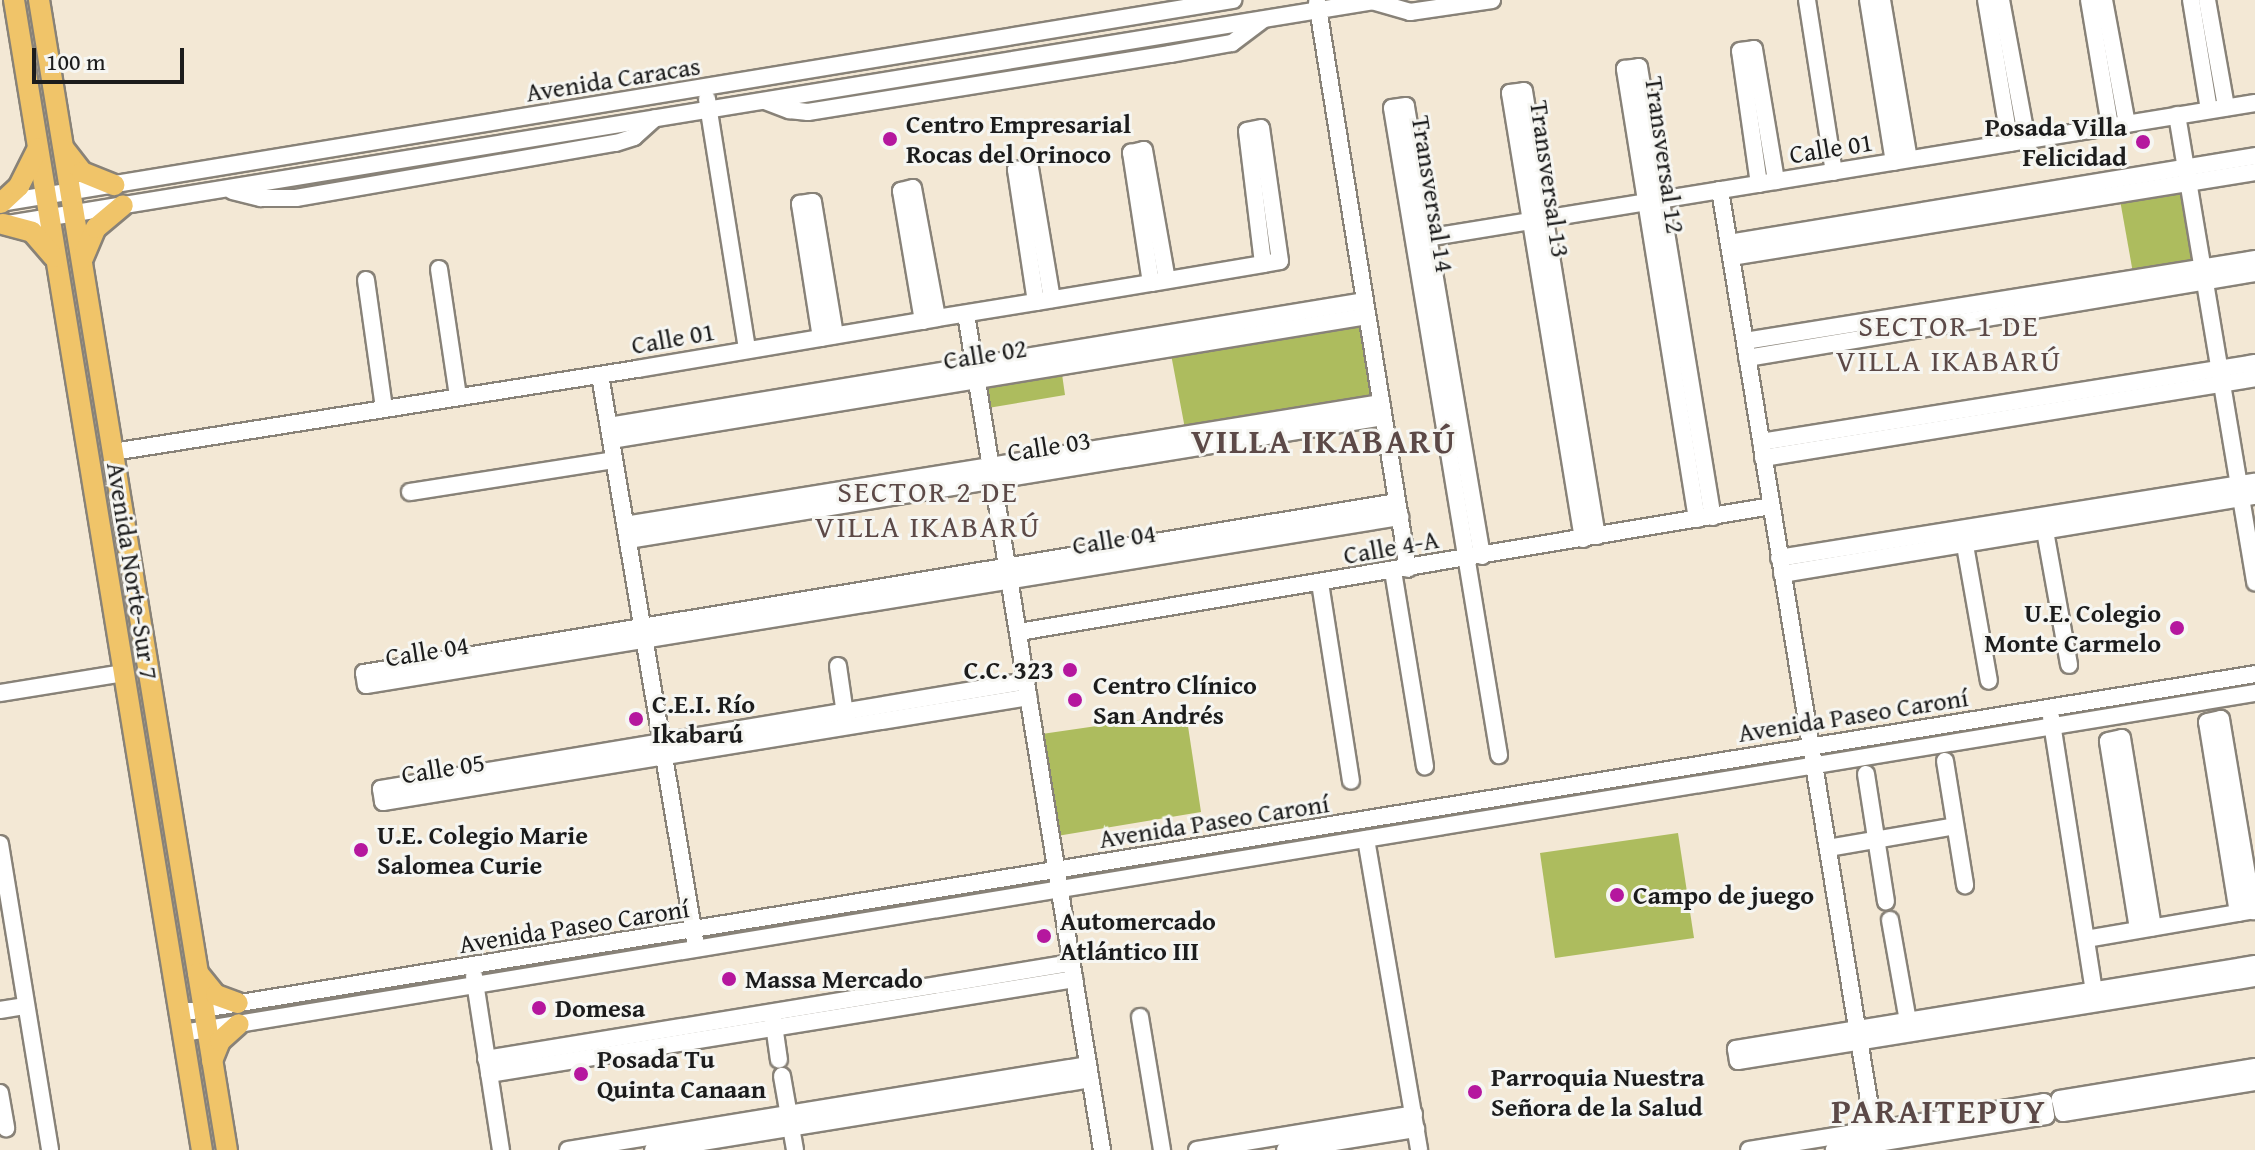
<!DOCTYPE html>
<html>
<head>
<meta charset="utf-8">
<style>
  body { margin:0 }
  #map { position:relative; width:2255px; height:1150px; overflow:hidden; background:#f3e8d5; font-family:"Gentium Book Plus",serif }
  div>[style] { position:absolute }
  .green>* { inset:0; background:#adbc5e }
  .roads { filter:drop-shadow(2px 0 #888278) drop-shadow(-2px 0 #888278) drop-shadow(0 2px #888278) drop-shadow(0 -2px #888278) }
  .minor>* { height:16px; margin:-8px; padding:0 8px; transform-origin:8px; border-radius:8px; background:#fff }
  .major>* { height:20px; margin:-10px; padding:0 10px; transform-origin:10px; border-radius:10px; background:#f0c469 }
  .dots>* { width:22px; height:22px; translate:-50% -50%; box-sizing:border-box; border:4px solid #f6f6f2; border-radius:50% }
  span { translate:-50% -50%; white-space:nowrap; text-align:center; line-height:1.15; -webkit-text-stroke:6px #f6f6f2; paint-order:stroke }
  .street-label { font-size:26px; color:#1c1c1c }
  .poi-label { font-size:26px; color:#1c1c1c; font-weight:700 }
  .left { translate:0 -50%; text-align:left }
  .right { translate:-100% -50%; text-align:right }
  .quarter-label { font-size:30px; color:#5c4947; letter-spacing:2px }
  .district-label { font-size:34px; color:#5c4947; font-weight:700; letter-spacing:2px }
  .scale { position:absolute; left:32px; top:48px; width:152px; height:36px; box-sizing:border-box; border:4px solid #1c1c1c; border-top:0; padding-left:10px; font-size:24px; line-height:28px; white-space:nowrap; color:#1c1c1c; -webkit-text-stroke:6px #f6f6f2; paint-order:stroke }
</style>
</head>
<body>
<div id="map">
  <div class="green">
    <div style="clip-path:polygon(2184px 190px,2195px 264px,2133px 273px,2120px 200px)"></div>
    <div style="clip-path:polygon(1364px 301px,1383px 417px,1186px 434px,1170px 349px,1061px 367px,1065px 395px,982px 409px,977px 380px)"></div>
    <div style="clip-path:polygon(1186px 713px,1201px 812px,1051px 837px,1035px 735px)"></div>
    <div style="clip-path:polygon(1678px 833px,1694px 938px,1555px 958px,1540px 853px)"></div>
  </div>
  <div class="roads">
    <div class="minor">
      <div style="left:1807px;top:0;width:174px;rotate:81.1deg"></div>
      <div style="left:1868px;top:0;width:164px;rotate:80.9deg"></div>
      <div style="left:1882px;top:0;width:161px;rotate:80.4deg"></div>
      <div style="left:1986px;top:0;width:145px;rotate:80.5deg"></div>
      <div style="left:2001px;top:0;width:142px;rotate:79.5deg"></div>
      <div style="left:2089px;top:0;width:128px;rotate:80.5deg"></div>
      <div style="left:2104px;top:0;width:126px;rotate:79.5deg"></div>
      <div style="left:2191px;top:0;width:111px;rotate:80.7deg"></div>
      <div style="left:2207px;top:0;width:109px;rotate:79.9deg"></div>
      <div style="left:1372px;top:1px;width:40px;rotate:16deg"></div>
      <div style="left:1410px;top:12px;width:83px;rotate:-8.3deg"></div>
      <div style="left:1317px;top:2px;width:574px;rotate:80.88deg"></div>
      <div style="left:707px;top:99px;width:254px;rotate:80.9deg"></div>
      <div style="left:765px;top:101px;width:26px;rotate:21deg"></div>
      <div style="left:789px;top:110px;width:19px;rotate:6deg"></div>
      <div style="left:808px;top:112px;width:367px;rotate:-9.1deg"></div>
      <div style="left:1170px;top:54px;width:63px;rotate:-10.1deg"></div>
      <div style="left:1232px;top:43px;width:38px;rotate:-37deg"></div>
      <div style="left:2177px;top:115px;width:474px;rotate:80.5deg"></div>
      <div style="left:1759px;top:184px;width:134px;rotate:-98.1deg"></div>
      <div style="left:1740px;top:51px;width:14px;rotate:-8deg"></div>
      <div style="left:1754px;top:49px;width:134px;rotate:80.5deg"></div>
      <div style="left:1720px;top:190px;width:973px;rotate:80.71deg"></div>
      <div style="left:232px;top:191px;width:30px;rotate:14deg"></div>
      <div style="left:261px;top:198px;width:35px"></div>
      <div style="left:296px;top:198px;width:325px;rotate:-9.8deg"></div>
      <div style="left:616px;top:143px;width:19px;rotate:-18deg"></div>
      <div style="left:634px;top:137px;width:28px;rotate:-42deg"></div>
      <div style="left:0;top:203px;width:1250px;rotate:-9.35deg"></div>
      <div style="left:8px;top:224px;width:1390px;rotate:-9.27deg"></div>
      <div style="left:1420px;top:239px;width:846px;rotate:-9.25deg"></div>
      <div style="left:1729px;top:243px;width:533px;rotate:-9.39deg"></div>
      <div style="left:1731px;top:257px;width:531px;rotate:-9.21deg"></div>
      <div style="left:439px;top:269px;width:128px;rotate:81.5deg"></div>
      <div style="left:366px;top:280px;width:129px;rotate:82deg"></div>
      <div style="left:1151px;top:283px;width:132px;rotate:-98.7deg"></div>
      <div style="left:1131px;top:153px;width:13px;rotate:-13deg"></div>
      <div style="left:1144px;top:150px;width:132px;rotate:80deg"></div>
      <div style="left:1036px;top:302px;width:134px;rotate:-98.6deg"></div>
      <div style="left:1016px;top:170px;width:14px;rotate:-8deg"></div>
      <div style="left:1030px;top:168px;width:133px;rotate:80.5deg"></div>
      <div style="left:966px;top:314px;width:847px;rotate:80.76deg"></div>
      <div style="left:923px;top:321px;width:132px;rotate:-99.6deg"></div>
      <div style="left:901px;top:191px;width:12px;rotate:-14deg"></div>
      <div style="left:913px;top:188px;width:132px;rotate:79.5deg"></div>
      <div style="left:821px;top:338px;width:136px;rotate:-98.9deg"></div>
      <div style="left:800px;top:204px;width:13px;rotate:-9deg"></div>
      <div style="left:813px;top:202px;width:135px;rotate:80.6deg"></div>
      <div style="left:1745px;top:341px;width:517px;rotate:-9.13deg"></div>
      <div style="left:1747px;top:358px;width:515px;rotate:-9.5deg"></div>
      <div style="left:600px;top:375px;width:574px;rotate:80.47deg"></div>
      <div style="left:609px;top:426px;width:765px;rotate:-9.4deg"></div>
      <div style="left:611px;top:440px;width:766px;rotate:-9.31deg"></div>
      <div style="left:1761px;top:442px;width:500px;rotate:-9.09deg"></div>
      <div style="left:113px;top:452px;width:531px;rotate:-9deg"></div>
      <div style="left:637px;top:369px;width:304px;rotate:-9.6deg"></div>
      <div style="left:937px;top:318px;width:100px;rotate:-9.2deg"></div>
      <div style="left:1036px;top:302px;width:117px;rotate:-9.4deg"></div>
      <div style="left:1151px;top:283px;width:114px;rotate:-9.6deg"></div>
      <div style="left:1263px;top:264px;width:17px;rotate:-10deg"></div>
      <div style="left:1280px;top:261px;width:134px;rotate:-98.1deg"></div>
      <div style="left:1261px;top:128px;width:14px;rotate:168deg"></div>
      <div style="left:1247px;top:131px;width:134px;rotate:83.1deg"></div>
      <div style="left:1763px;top:458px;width:498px;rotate:-9.2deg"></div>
      <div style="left:410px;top:492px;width:206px;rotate:-8.9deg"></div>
      <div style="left:1397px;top:502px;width:1047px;rotate:170.6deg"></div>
      <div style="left:364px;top:673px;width:12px;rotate:81deg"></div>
      <div style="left:366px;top:685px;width:1048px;rotate:-9.23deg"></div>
      <div style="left:1697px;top:519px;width:456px;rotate:-99.1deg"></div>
      <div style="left:1625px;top:69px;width:14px;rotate:-8deg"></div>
      <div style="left:1639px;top:67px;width:456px;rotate:80.7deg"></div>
      <div style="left:625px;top:525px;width:766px;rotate:-9.17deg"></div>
      <div style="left:2045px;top:531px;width:136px;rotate:79.8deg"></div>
      <div style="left:1963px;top:534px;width:149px;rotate:80deg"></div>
      <div style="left:1583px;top:539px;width:452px;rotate:-99.3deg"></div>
      <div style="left:1510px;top:93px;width:14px;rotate:-8deg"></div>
      <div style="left:1524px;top:91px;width:451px;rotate:80.7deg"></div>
      <div style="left:628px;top:540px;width:765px;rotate:-9.25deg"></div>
      <div style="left:1482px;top:556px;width:456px;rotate:-99.6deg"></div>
      <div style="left:1406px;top:106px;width:14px;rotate:172deg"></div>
      <div style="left:1392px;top:108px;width:656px;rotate:80.61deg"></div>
      <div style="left:1779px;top:558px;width:482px;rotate:-9.1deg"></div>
      <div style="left:1393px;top:571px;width:198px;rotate:80.7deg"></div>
      <div style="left:1782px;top:574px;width:479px;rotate:-9.4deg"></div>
      <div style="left:1320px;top:583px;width:200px;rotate:81.1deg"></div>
      <div style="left:1019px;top:632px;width:762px;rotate:-9.51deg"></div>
      <div style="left:838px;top:666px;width:56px;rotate:81.7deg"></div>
      <div style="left:1027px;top:681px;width:655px;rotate:170.51deg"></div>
      <div style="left:381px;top:789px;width:13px;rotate:81deg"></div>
      <div style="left:383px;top:802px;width:654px;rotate:-9.23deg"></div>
      <div style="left:0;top:693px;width:125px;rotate:-9.2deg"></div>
      <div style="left:2051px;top:717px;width:284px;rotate:81.1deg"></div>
      <div style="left:1945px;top:761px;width:126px;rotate:80.8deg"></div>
      <div style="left:1866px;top:774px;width:129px;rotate:81.1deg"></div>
      <div style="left:1366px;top:839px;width:315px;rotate:80.3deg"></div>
      <div style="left:0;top:844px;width:310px;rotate:80.7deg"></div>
      <div style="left:1828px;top:848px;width:129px;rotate:-9.8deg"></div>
      <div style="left:2238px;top:913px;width:193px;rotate:-99.2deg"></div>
      <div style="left:2207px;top:722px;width:14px;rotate:-12deg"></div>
      <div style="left:2221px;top:719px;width:195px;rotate:80.5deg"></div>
      <div style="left:1890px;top:920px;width:103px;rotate:79.9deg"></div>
      <div style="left:2138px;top:929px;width:190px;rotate:-99.1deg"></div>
      <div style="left:2108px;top:741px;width:14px;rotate:-12deg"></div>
      <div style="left:2122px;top:738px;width:192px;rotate:80.7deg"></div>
      <div style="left:2086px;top:939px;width:165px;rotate:-9.7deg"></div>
      <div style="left:2255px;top:964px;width:526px;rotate:170.7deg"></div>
      <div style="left:1736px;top:1049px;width:12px;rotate:81deg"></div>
      <div style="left:1738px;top:1061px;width:524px;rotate:-9.12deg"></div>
      <div style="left:474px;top:976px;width:176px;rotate:81.2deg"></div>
      <div style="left:0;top:1010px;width:26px;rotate:-9deg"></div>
      <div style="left:179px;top:1013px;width:2103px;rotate:-9.27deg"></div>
      <div style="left:1140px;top:1017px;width:135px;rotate:80.6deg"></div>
      <div style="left:773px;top:1018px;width:42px;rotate:81.9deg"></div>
      <div style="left:183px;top:1033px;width:2100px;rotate:-9.32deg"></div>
      <div style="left:486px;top:1059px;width:593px;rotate:-9.32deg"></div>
      <div style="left:2255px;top:1067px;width:198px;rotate:170.7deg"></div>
      <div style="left:2060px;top:1099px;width:14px;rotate:78deg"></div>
      <div style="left:2063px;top:1113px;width:194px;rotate:-9.2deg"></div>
      <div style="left:489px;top:1074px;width:593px;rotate:-9.22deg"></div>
      <div style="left:782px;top:1076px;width:75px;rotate:80deg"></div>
      <div style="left:0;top:1093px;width:36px;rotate:80deg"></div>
      <div style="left:568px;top:1150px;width:527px;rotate:-9.28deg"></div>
      <div style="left:653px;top:1150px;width:443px;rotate:-9.2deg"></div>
      <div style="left:1197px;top:1150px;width:220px;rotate:-9.4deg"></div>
      <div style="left:1285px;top:1150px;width:133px;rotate:-9.1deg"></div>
      <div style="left:1749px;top:1150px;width:299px;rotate:-9.2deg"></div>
      <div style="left:2044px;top:1102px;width:14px;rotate:82deg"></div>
      <div style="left:2046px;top:1116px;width:215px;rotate:170.9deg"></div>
    </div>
    <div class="major">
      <div style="left:14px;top:0;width:1165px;rotate:80.72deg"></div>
      <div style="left:39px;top:0;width:1165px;rotate:80.72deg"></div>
      <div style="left:65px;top:150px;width:28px;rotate:52deg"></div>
      <div style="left:82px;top:172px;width:35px;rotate:22deg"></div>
      <div style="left:1px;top:203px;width:25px;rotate:-43deg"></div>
      <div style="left:19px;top:186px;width:42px;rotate:-63.4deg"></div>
      <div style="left:3px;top:224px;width:30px;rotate:15deg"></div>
      <div style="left:32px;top:232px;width:33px;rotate:49deg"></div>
      <div style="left:83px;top:258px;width:33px;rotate:-67deg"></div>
      <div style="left:96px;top:228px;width:35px;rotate:-40deg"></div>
      <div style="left:198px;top:973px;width:28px;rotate:51deg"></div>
      <div style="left:216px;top:995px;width:23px;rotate:20deg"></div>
      <div style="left:212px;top:1061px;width:22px;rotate:-68deg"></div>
      <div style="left:220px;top:1041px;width:25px;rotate:-42deg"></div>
    </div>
  </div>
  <div class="dots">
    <div style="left:890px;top:139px;background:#b5179e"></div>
    <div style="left:2143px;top:142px;background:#b5179e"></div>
    <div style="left:2177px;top:628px;background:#b5179e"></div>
    <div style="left:1070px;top:670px;background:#b5179e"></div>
    <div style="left:1075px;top:700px;background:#b5179e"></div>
    <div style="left:636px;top:719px;background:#b5179e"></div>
    <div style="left:361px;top:850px;background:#b5179e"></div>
    <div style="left:1617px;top:895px;background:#b5179e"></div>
    <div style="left:1044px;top:936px;background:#b5179e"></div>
    <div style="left:729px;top:979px;background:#b5179e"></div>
    <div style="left:539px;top:1008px;background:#b5179e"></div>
    <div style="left:581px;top:1074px;background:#b5179e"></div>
    <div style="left:1475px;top:1092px;background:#b5179e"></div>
  </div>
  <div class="street-label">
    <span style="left:613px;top:79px;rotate:-9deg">Avenida Caracas</span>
    <span style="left:1831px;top:148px;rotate:-9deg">Calle 01</span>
    <span style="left:1665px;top:155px;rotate:82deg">Transversal 12</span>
    <span style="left:1550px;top:179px;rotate:82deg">Transversal 13</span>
    <span style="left:1433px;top:194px;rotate:81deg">Transversal 14</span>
    <span style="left:673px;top:338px;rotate:-10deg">Calle 01</span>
    <span style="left:985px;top:354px;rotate:-9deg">Calle 02</span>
    <span style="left:1049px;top:446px;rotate:-9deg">Calle 03</span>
    <span style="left:1114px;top:539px;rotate:-9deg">Calle 04</span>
    <span style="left:1391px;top:547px;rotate:-10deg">Calle 4-A</span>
    <span style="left:133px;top:571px;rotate:81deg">Avenida Norte-Sur 7</span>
    <span style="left:427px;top:651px;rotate:-9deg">Calle 04</span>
    <span style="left:1853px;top:715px;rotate:-9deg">Avenida Paseo Caroní</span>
    <span style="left:443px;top:768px;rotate:-9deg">Calle 05</span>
    <span style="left:1214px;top:821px;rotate:-9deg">Avenida Paseo Caroní</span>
    <span style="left:574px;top:926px;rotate:-9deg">Avenida Paseo Caroní</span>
  </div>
  <div class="poi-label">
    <span class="left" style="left:906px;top:139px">Centro Empresarial<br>Rocas del Orinoco</span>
    <span class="right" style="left:2127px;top:142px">Posada Villa<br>Felicidad</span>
    <span class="right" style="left:2161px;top:628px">U.E. Colegio<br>Monte Carmelo</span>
    <span class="right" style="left:1054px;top:670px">C.C. 323</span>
    <span class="left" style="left:1093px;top:700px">Centro Clínico<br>San Andrés</span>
    <span class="left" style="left:652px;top:719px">C.E.I. Río<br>Ikabarú</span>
    <span class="left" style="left:377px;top:850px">U.E. Colegio Marie<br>Salomea Curie</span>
    <span class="left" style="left:1633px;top:895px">Campo de juego</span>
    <span class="left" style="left:1060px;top:936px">Automercado<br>Atlántico III</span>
    <span class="left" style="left:745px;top:979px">Massa Mercado</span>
    <span class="left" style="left:555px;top:1008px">Domesa</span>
    <span class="left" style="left:597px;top:1074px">Posada Tu<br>Quinta Canaan</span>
    <span class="left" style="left:1491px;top:1092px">Parroquia Nuestra<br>Señora de la Salud</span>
  </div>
  <div class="quarter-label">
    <span style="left:1949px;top:342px">SECTOR 1 DE<br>VILLA IKABARÚ</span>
    <span style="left:928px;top:508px">SECTOR 2 DE<br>VILLA IKABARÚ</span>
  </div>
  <div class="district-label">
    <span style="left:1324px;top:441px">VILLA IKABARÚ</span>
    <span style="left:1939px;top:1111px">PARAITEPUY</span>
  </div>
  <div class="scale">100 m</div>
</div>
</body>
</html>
